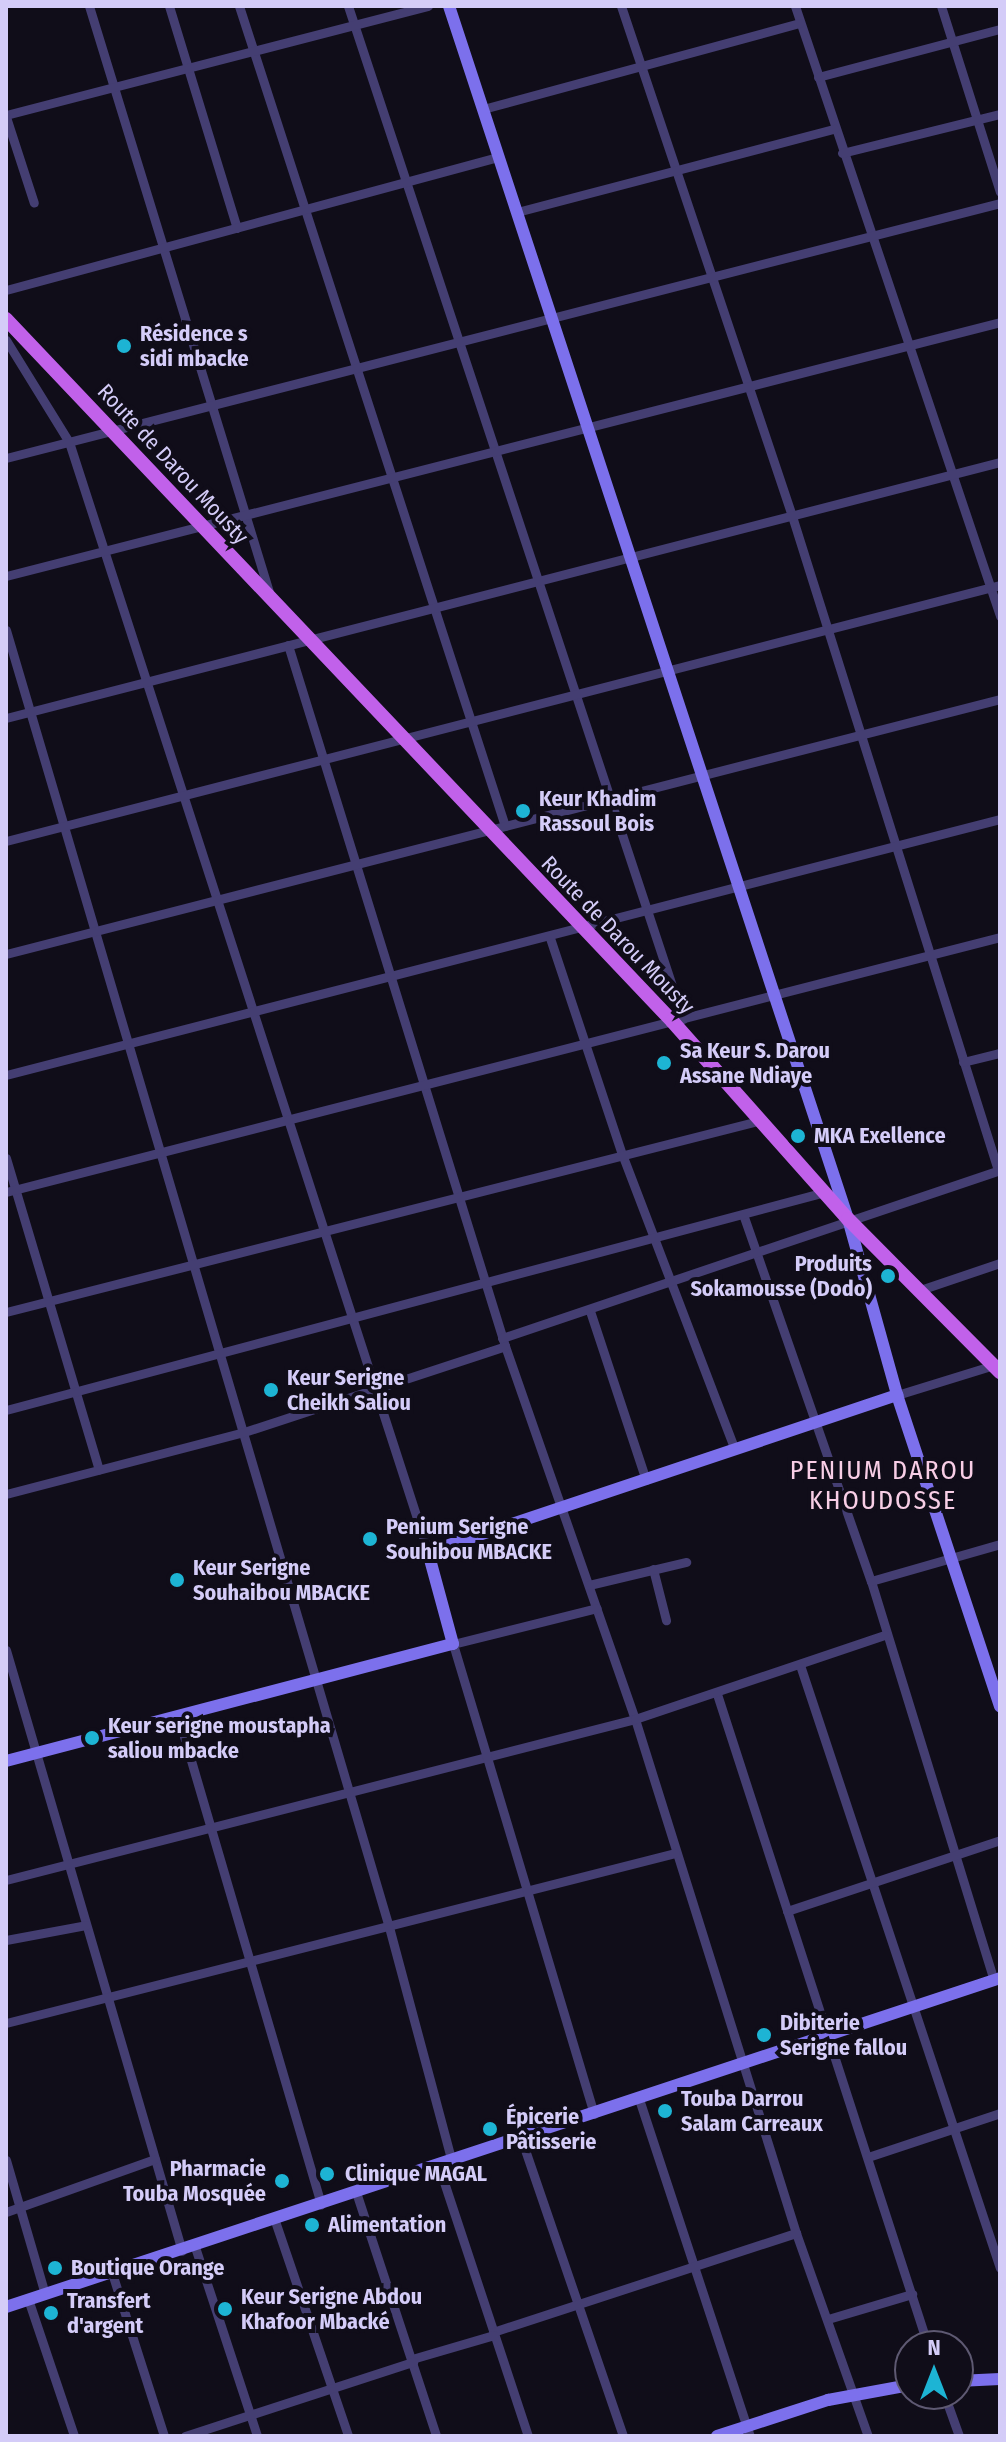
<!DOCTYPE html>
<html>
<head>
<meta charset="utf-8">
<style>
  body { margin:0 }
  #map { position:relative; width:1006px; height:2442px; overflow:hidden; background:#100d19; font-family:"Fira Sans Condensed",sans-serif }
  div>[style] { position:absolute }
  .street>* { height:9px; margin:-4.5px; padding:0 4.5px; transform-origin:4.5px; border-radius:4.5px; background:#443e72 }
  .secondary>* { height:12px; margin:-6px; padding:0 6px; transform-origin:6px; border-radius:6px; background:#7c70ec }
  .primary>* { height:14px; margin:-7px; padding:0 7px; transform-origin:7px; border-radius:7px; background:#c161ea }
  .dots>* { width:22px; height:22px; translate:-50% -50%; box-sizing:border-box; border:4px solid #100d19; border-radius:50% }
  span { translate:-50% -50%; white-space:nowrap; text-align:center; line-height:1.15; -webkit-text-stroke:8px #100d19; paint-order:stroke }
  .poi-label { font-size:22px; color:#d4ccf8; font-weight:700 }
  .left { translate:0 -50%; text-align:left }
  .right { translate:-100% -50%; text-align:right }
  .street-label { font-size:22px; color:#d4ccf8 }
  .quarter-label { font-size:26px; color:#f8cee6; letter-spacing:2px }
  .frame { position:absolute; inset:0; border:8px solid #d4ccf8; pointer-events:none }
  .north { position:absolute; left:894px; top:2330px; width:80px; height:80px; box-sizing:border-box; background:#100d19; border:2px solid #5e5972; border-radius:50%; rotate:0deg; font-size:22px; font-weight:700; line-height:32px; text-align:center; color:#d4ccf8 }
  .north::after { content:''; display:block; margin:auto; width:28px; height:36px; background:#1db4d4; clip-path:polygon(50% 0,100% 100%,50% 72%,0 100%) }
</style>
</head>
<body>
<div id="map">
  <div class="street">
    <div style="left:89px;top:6px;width:613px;rotate:72.92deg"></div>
    <div style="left:169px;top:6px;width:232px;rotate:73deg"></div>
    <div style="left:239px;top:6px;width:862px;rotate:72.03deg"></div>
    <div style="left:348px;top:6px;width:1067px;rotate:71.7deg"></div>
    <div style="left:621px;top:6px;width:538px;rotate:71.46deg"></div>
    <div style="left:792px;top:516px;width:686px;rotate:72.52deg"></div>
    <div style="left:795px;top:6px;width:644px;rotate:71.42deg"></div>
    <div style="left:941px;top:6px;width:195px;rotate:72.4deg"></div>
    <div style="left:818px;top:77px;width:188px;rotate:-14.8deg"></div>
    <div style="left:483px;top:109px;width:328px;rotate:-15.2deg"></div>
    <div style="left:6px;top:115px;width:436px;rotate:-14.5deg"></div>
    <div style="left:6px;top:117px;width:90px;rotate:72deg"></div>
    <div style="left:842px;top:153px;width:163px;rotate:-13.9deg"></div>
    <div style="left:517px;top:212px;width:328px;rotate:-14.7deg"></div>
    <div style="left:6px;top:290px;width:510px;rotate:-15.13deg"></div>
    <div style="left:6px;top:340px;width:120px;rotate:58.3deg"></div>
    <div style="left:69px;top:442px;width:1167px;rotate:72.08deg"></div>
    <div style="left:6px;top:458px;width:1026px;rotate:-14.39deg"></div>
    <div style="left:6px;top:576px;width:1026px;rotate:-14.33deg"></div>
    <div style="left:6px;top:630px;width:1352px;rotate:73.55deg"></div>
    <div style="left:389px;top:1927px;width:240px;rotate:75deg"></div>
    <div style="left:288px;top:645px;width:734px;rotate:72.8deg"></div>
    <div style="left:505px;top:1346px;width:395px;rotate:70.8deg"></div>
    <div style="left:635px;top:1719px;width:539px;rotate:72.61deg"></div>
    <div style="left:796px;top:2233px;width:215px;rotate:70.5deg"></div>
    <div style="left:6px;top:718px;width:1026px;rotate:-14.44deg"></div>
    <div style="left:6px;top:841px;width:1026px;rotate:-14.44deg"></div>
    <div style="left:550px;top:938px;width:228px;rotate:71.6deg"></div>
    <div style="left:622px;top:1154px;width:315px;rotate:69.1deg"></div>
    <div style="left:6px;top:954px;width:1026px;rotate:-14.39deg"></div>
    <div style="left:963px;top:1062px;width:38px;rotate:-14deg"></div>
    <div style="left:6px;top:1075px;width:1026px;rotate:-14.44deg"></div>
    <div style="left:6px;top:1158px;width:325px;rotate:73.4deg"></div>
    <div style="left:6px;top:1192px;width:1026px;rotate:-14.39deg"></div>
    <div style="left:744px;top:1217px;width:386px;rotate:70.8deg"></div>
    <div style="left:871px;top:1581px;width:418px;rotate:72.9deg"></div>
    <div style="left:923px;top:1289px;width:81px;rotate:-18.7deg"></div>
    <div style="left:590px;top:1311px;width:178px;rotate:71.7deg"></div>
    <div style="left:6px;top:1312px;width:780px;rotate:-14.25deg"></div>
    <div style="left:502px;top:1338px;width:526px;rotate:-18.64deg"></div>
    <div style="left:897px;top:1395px;width:105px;rotate:-17.2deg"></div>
    <div style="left:6px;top:1410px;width:848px;rotate:-14.91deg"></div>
    <div style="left:6px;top:1494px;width:243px;rotate:-14.6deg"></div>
    <div style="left:241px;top:1433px;width:278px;rotate:-18.2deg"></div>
    <div style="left:653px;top:1569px;width:53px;rotate:75.7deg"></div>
    <div style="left:871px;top:1581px;width:134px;rotate:-16deg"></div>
    <div style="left:589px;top:1585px;width:100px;rotate:-13.3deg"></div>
    <div style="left:6px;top:1650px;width:626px;rotate:73.68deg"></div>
    <div style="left:800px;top:1665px;width:635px;rotate:71.65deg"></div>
    <div style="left:717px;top:1694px;width:685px;rotate:72.07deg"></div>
    <div style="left:178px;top:1716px;width:509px;rotate:73.67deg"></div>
    <div style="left:6px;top:1880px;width:649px;rotate:-14.36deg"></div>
    <div style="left:635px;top:1719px;width:264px;rotate:-18.6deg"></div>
    <div style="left:787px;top:1911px;width:225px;rotate:-18.4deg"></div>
    <div style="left:6px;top:1940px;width:81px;rotate:-10.6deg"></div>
    <div style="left:6px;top:2023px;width:690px;rotate:-14.26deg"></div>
    <div style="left:639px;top:2099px;width:355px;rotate:71.8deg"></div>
    <div style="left:594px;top:2114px;width:491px;rotate:-106.7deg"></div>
    <div style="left:453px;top:1644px;width:148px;rotate:-14deg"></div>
    <div style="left:521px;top:2138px;width:315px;rotate:71.1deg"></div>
    <div style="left:868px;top:2157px;width:139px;rotate:-18.4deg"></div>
    <div style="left:6px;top:2160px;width:140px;rotate:73.8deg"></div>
    <div style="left:438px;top:2164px;width:287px;rotate:71.7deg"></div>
    <div style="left:356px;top:2192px;width:257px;rotate:71.8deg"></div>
    <div style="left:6px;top:2212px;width:158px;rotate:-19.6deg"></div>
    <div style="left:275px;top:2221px;width:227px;rotate:71.2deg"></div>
    <div style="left:195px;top:2247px;width:199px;rotate:71.8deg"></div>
    <div style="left:112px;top:2273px;width:171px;rotate:72.3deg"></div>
    <div style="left:28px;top:2299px;width:145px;rotate:71.4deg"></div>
    <div style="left:828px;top:2319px;width:88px;rotate:-16.6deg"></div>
    <div style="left:493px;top:2332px;width:319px;rotate:-18.1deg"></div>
    <div style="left:412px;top:2359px;width:85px;rotate:-16.3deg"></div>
    <div style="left:944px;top:2394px;width:45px;rotate:70.3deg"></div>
    <div style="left:185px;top:2436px;width:240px;rotate:-18deg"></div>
  </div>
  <div class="secondary">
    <div style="left:449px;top:6px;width:1277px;rotate:71.79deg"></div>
    <div style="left:848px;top:1219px;width:183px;rotate:74.4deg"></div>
    <div style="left:897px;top:1395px;width:328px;rotate:71.7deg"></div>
    <div style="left:6px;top:1761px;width:462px;rotate:-14.7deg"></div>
    <div style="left:453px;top:1644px;width:95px;rotate:-105.2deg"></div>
    <div style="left:428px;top:1552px;width:495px;rotate:-18.5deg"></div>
    <div style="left:6px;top:2307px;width:1047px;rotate:-18.31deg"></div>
    <div style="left:958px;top:2381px;width:42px;rotate:-2.7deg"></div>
    <div style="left:717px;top:2436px;width:117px;rotate:-18deg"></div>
    <div style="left:828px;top:2400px;width:83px;rotate:-10.4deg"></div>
  </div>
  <div class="primary">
    <div style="left:6px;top:319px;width:968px;rotate:46.51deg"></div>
    <div style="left:672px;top:1021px;width:265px;rotate:48.4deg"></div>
    <div style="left:848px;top:1219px;width:216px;rotate:45.2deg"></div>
  </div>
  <div class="dots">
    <div style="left:124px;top:346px;background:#1db4d4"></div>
    <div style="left:523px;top:811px;background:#1db4d4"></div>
    <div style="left:664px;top:1063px;background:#1db4d4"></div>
    <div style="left:798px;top:1136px;background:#1db4d4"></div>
    <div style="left:888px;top:1276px;background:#1db4d4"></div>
    <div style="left:271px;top:1390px;background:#1db4d4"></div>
    <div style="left:370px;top:1539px;background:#1db4d4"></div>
    <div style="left:177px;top:1580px;background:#1db4d4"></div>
    <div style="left:92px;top:1738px;background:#1db4d4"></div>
    <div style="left:764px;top:2035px;background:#1db4d4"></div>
    <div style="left:665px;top:2111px;background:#1db4d4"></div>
    <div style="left:490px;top:2129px;background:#1db4d4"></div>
    <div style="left:327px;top:2174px;background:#1db4d4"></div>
    <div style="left:282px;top:2181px;background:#1db4d4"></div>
    <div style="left:312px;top:2225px;background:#1db4d4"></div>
    <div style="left:55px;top:2268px;background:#1db4d4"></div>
    <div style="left:225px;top:2309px;background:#1db4d4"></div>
    <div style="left:51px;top:2313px;background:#1db4d4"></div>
  </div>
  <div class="poi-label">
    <span class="left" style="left:140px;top:346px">Résidence s<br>sidi mbacke</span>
    <span class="left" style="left:539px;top:811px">Keur Khadim<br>Rassoul Bois</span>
    <span class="left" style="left:680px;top:1063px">Sa Keur S. Darou<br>Assane Ndiaye</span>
    <span class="left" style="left:814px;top:1136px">MKA Exellence</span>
    <span class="right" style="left:872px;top:1276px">Produits<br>Sokamousse (Dodo)</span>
    <span class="left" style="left:287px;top:1390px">Keur Serigne<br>Cheikh Saliou</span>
    <span class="left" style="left:386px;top:1539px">Penium Serigne<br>Souhibou MBACKE</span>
    <span class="left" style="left:193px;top:1580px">Keur Serigne<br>Souhaibou MBACKE</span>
    <span class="left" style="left:108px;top:1738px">Keur serigne moustapha<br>saliou mbacke</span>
    <span class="left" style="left:780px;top:2035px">Dibiterie<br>Serigne fallou</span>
    <span class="left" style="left:681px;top:2111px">Touba Darrou<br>Salam Carreaux</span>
    <span class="left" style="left:506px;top:2129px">Épicerie<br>Pâtisserie</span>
    <span class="right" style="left:266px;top:2181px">Pharmacie<br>Touba Mosquée</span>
    <span class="left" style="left:345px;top:2174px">Clinique MAGAL</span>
    <span class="left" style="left:328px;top:2225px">Alimentation</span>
    <span class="left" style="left:71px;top:2268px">Boutique Orange</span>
    <span class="left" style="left:241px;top:2309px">Keur Serigne Abdou<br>Khafoor Mbacké</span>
    <span class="left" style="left:67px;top:2313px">Transfert<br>d'argent</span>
  </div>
  <div class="street-label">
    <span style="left:173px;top:464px;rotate:47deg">Route de Darou Mousty</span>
    <span style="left:618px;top:935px;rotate:46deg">Route de Darou Mousty</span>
  </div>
  <div class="quarter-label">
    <span style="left:883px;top:1486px">PENIUM DAROU<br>KHOUDOSSE</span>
  </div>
  <div class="frame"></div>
  <div class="north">N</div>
</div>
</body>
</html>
